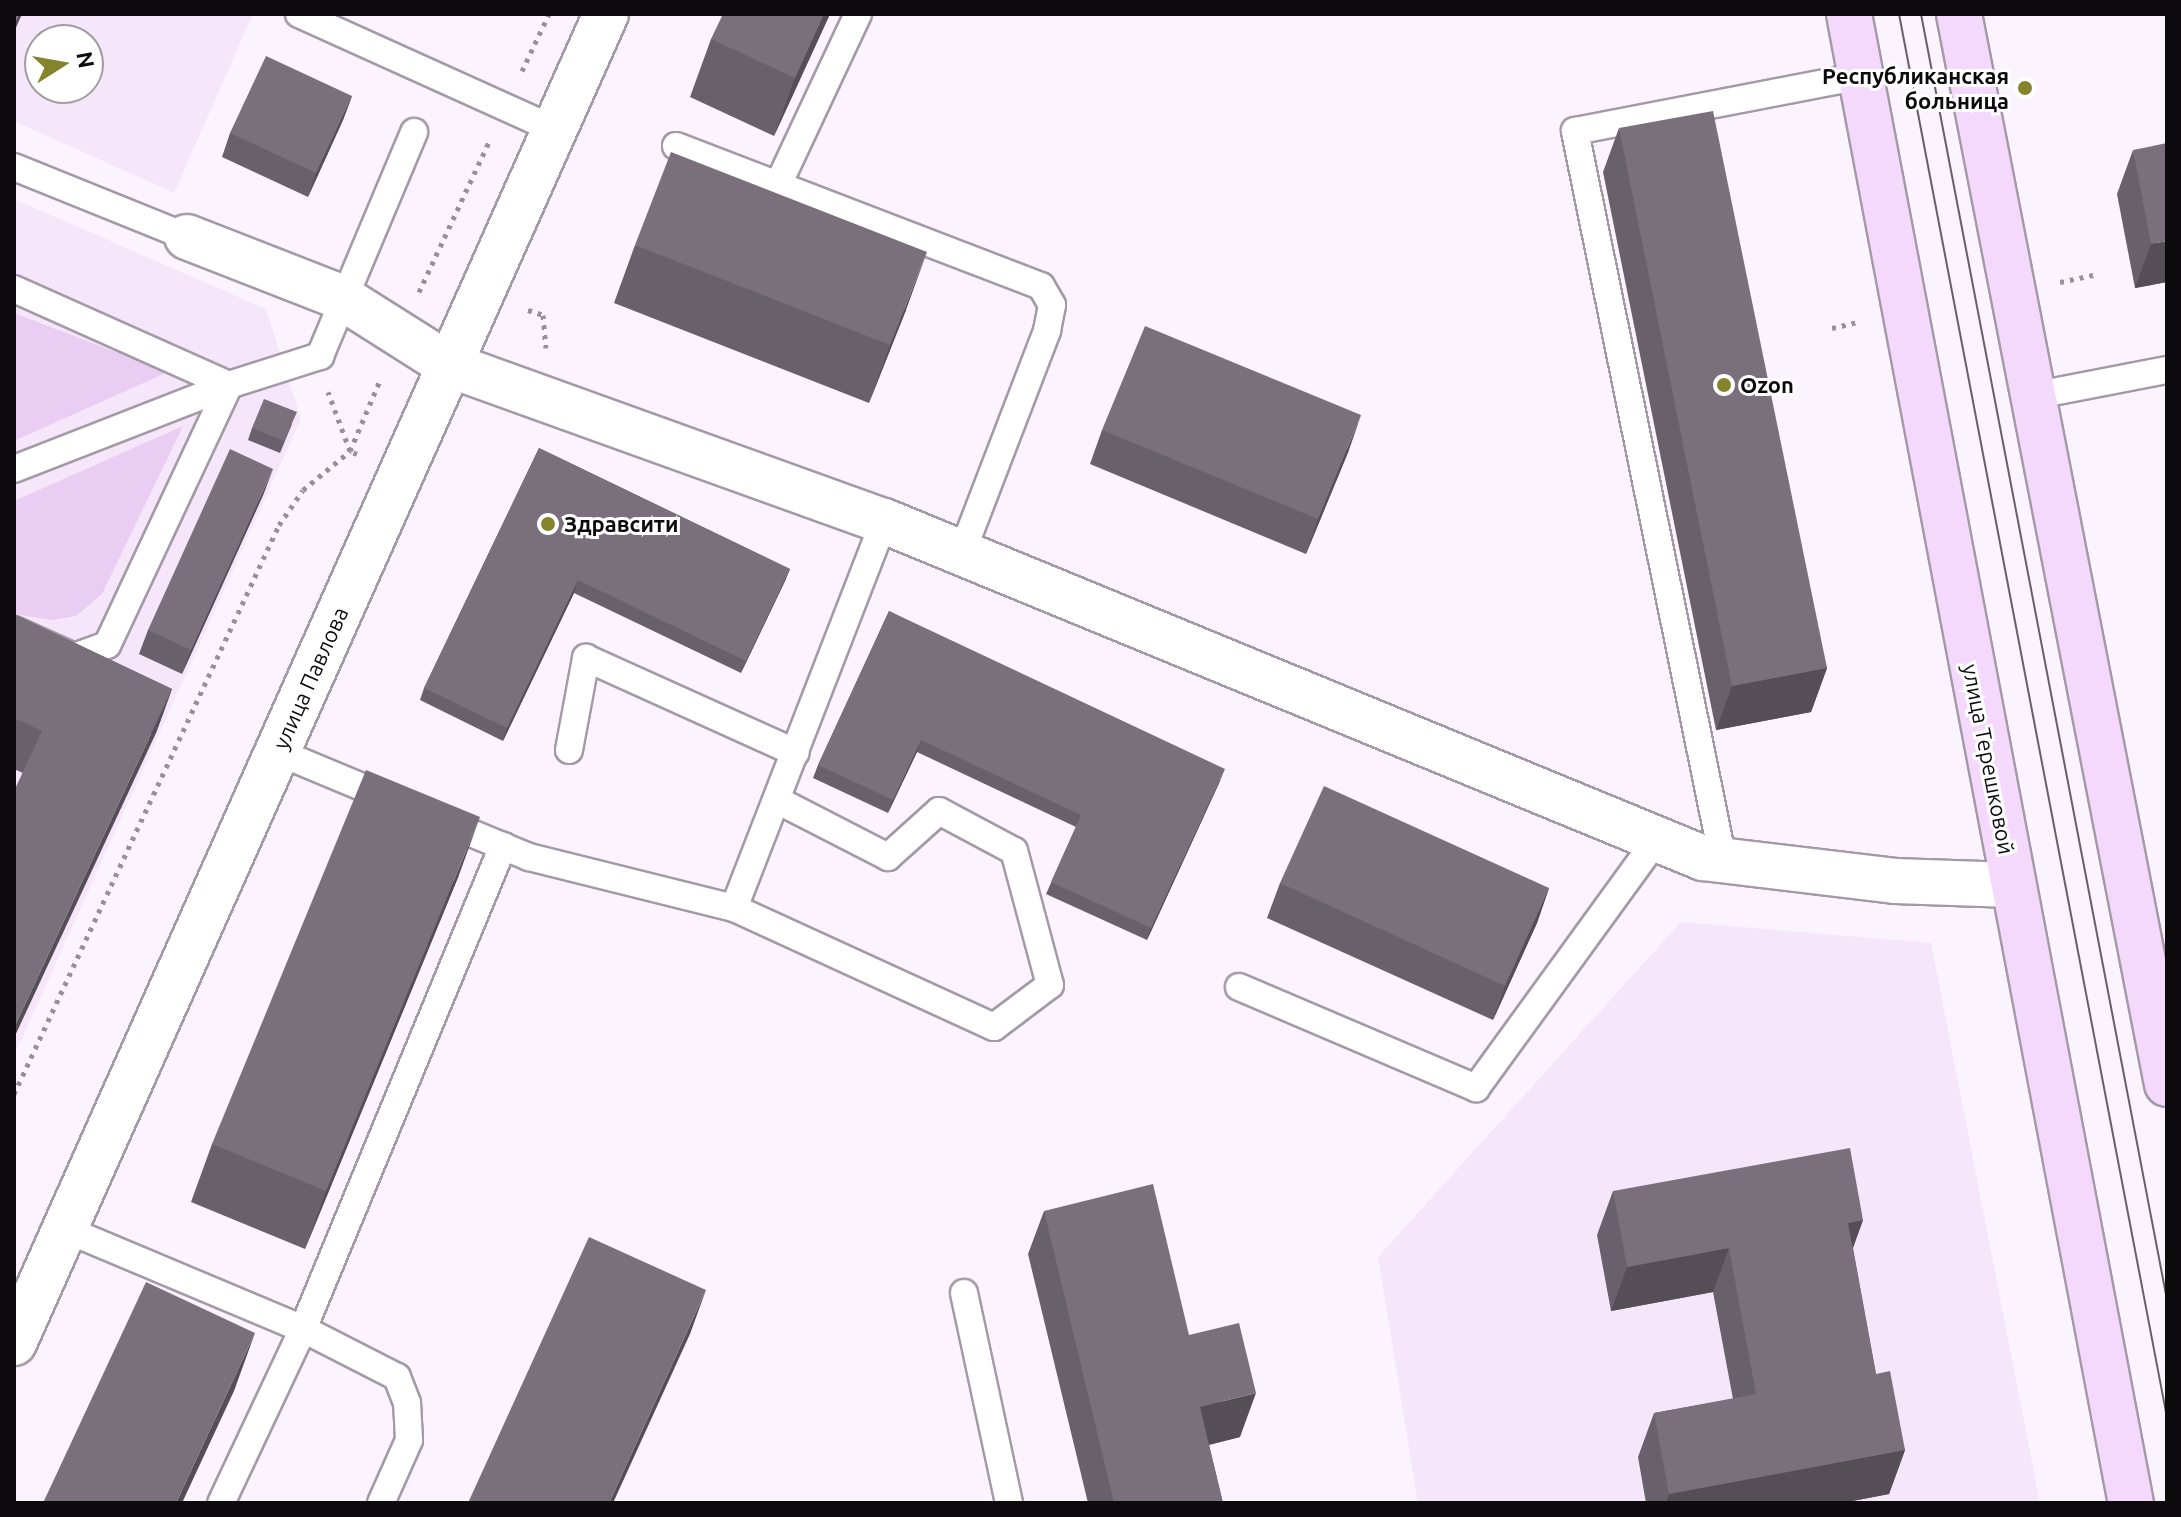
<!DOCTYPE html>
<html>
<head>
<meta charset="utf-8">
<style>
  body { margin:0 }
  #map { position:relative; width:2181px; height:1517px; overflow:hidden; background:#fbf3fe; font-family:Ubuntu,sans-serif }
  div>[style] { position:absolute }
  .built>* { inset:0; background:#f5e6fa }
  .green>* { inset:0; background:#eacdf3 }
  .path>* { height:5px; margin-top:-2.5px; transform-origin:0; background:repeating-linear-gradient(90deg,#969098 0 4px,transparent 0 10px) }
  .roads { filter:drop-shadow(2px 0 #a49aa7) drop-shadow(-2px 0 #a49aa7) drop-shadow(0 2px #a49aa7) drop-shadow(0 -2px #a49aa7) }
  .service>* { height:26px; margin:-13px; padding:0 13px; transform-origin:13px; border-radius:13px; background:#fff }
  .minor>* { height:44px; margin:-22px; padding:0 22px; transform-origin:22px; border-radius:22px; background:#fff }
  .tertiary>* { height:44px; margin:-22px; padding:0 22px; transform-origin:22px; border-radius:22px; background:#fff }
  .primary>* { height:44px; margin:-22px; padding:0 22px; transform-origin:22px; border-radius:22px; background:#f4d9fd }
  .tram>* { height:2px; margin:-1px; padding:0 1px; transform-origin:1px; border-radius:1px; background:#666167 }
  .wall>* { inset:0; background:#68606b }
  .shaded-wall>* { inset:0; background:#554e57 }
  .building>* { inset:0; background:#79707c }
  .dots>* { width:22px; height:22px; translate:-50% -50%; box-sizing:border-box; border:4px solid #fff; border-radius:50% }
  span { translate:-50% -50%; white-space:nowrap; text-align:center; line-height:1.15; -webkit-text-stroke:6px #fff; paint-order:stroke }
  .poi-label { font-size:22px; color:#0d0a0e; font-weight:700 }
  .right { translate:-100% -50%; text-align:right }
  .left { translate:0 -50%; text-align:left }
  .street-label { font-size:22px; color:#0d0a0e }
  .frame { position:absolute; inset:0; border:16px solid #0d0a0e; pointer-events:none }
  .north { position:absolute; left:24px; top:24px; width:80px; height:80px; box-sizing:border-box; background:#fff; border:2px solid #9e9d9f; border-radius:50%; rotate:79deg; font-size:22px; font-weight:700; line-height:32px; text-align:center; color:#0d0a0e }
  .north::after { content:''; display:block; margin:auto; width:28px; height:36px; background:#85832c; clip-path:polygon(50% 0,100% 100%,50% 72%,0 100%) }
</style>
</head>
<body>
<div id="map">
  <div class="built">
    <div style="clip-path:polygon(evenodd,14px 14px,253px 14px,174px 193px,14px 121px,14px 14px,40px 40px,88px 40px,88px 88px,40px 88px,40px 40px)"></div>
    <div style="clip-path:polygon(14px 199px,266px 309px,301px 419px,14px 1056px)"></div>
    <div style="clip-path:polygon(1681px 922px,1931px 943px,2040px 1503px,1418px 1503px,1378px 1257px)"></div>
  </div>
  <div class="green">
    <div style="clip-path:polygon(14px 313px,168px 372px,14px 441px)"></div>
    <div style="clip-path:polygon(183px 426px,102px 594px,76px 616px,52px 620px,14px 614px,14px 501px)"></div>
  </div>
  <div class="path">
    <div style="left:522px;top:71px;width:63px;rotate:-64.7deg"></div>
    <div style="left:2060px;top:282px;width:38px;rotate:-12deg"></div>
    <div style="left:419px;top:292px;width:166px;rotate:-65deg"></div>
    <div style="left:528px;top:310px;width:16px;rotate:18deg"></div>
    <div style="left:543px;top:315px;width:33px;rotate:85deg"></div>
    <div style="left:1832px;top:328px;width:27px;rotate:-13deg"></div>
    <div style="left:357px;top:454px;width:8px;rotate:-157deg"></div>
    <div style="left:350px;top:451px;width:79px;rotate:-67deg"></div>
    <div style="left:14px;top:1094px;width:628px;rotate:-65.03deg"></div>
    <div style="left:279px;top:525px;width:42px;rotate:-55.6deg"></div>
    <div style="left:303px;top:490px;width:61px;rotate:-39.7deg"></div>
    <div style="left:350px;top:451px;width:63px;rotate:-110.4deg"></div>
  </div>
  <div class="roads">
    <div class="service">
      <div style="left:299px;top:14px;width:280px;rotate:24.3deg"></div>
      <div style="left:676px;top:146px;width:391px;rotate:21deg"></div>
      <div style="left:1041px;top:286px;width:22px;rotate:60deg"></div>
      <div style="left:1052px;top:305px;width:26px;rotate:101deg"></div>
      <div style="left:1047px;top:331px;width:240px;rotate:111deg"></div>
      <div style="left:14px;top:167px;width:187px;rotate:22deg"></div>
      <div style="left:777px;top:187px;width:191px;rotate:-64.9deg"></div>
      <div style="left:14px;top:289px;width:235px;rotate:24.1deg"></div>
      <div style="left:229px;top:385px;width:287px;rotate:115.1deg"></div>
      <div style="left:107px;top:645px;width:35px;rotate:160deg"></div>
      <div style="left:74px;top:657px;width:66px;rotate:-155.8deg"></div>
      <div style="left:2037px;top:395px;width:132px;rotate:-10.9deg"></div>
      <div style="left:14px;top:469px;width:231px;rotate:-21.3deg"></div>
      <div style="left:229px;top:385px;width:96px;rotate:-17.7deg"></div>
      <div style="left:320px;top:356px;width:243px;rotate:-67.2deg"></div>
      <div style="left:569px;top:750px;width:94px;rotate:-79.5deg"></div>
      <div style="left:586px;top:658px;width:230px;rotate:24.3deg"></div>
      <div style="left:278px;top:752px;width:122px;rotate:22.6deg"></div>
      <div style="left:442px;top:821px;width:94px;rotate:22.5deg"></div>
      <div style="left:529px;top:857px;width:211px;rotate:14deg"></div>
      <div style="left:734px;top:908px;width:415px;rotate:-68.8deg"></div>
      <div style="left:1723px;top:860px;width:744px;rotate:-101.48deg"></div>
      <div style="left:1575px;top:131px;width:290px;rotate:-10.9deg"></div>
      <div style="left:734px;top:908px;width:286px;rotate:24.6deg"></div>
      <div style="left:994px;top:1027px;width:70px;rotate:-36.9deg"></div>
      <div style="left:1050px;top:985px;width:139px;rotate:-105deg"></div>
      <div style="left:1014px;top:851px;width:85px;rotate:-151.9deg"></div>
      <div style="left:939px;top:811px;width:69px;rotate:138deg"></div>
      <div style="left:888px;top:857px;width:125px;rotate:-152.8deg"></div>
      <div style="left:1239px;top:987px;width:258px;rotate:23.1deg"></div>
      <div style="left:1476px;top:1088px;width:308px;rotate:-54deg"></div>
      <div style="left:65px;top:1229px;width:258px;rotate:22.8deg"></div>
      <div style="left:303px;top:1329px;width:192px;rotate:115.2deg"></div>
      <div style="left:964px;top:1293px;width:215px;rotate:77.9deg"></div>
      <div style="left:381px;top:1503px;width:69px;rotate:-66deg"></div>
      <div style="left:409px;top:1440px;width:37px;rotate:-93deg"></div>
      <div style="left:407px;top:1403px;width:28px;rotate:-111deg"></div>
      <div style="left:397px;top:1377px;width:106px;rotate:-152.9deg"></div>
      <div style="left:303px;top:1329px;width:523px;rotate:-67.51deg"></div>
    </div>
    <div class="minor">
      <div style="left:187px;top:237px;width:165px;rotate:21.3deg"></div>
      <div style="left:341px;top:297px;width:125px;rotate:32.3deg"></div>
      <div style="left:447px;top:364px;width:464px;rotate:19.8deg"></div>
      <div style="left:884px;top:521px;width:886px;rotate:22.37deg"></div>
      <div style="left:1703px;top:858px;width:193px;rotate:6.8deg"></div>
      <div style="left:1895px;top:881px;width:117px;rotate:2deg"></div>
    </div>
    <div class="tertiary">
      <div style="left:14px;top:1343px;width:1455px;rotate:-65.99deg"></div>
    </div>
    <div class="primary">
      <div style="left:1849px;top:14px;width:1515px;rotate:79.28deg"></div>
      <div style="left:1959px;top:14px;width:1090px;rotate:79deg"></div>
    </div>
  </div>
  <div class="tram">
    <div style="left:1899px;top:14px;width:1429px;rotate:79.19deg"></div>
    <div style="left:1921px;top:14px;width:1309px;rotate:79.17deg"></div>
  </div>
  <div class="wall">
    <div style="clip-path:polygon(830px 14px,774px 136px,690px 97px,711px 39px)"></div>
    <div style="clip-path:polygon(352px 96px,343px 120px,308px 197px,222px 157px,230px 133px)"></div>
    <div style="clip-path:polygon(1619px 128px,1827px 668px,1811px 712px,1716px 730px,1603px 172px)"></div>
    <div style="clip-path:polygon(2133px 150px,2167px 282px,2135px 288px,2117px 194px)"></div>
    <div style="clip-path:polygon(635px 245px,906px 310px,869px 403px,614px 303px)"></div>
    <div style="clip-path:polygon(292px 424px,280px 453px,248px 440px,252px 428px)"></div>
    <div style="clip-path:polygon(1102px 430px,1349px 450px,1306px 554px,1090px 464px)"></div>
    <div style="clip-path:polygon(539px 448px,790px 569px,785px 581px,741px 673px,574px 593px,503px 741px,420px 700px,424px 688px)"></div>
    <div style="clip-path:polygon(264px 493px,182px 674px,139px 654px,148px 630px)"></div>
    <div style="clip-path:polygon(889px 611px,1220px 781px,1147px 940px,1046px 894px,1076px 827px,917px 752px,888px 813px,813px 778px,818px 765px)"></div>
    <div style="clip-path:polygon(14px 614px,172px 689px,156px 733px,23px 773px,14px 769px)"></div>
    <div style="clip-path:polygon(459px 875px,305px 1249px,191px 1202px,212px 1144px)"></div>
    <div style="clip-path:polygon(1280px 883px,1549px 888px,1537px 923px,1493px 1020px,1267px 918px)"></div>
    <div style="clip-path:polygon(1613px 1191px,1863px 1220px,1853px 1248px,1876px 1374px,1905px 1450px,1889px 1494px,1842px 1503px,1646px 1503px,1638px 1457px,1654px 1413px,1733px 1399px,1713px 1292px,1611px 1311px,1597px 1235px)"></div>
    <div style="clip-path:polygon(1044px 1211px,1189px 1335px,1240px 1437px,1209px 1445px,1223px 1503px,1088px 1503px,1028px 1254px)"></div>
  </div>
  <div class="shaded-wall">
    <div style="clip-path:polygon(19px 14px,22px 14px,14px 32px,14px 25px)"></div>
    <div style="clip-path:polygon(824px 14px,830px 14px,774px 136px,795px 78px)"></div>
    <div style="clip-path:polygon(352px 96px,343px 120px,308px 197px,316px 173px)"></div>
    <div style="clip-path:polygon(2167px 241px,2167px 282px,2135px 288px,2151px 244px)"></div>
    <div style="clip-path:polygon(927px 252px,906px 310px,869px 403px,890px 345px)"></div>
    <div style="clip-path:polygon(1361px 415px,1349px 450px,1306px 554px,1318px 519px)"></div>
    <div style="clip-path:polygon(273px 469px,264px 493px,182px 674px,191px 650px)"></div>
    <div style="clip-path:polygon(790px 569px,785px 581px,741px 673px,746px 661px)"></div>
    <div style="clip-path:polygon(578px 580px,574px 593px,503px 741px,507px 728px)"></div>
    <div style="clip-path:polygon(1827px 668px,1811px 712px,1716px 730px,1732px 686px)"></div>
    <div style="clip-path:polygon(172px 689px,156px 733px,14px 1038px,14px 1028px)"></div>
    <div style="clip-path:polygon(921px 740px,917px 752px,888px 813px,893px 800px)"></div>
    <div style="clip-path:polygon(1225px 769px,1220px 781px,1147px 940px,1151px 928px)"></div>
    <div style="clip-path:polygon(480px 817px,459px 875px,305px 1249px,326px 1191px)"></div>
    <div style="clip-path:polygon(1549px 888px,1537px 923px,1493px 1020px,1505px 986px)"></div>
    <div style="clip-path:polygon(1863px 1220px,1847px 1264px,1848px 1223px)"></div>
    <div style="clip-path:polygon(1729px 1248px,1713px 1292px,1611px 1311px,1627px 1267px)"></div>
    <div style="clip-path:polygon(706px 1290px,690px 1334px,613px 1503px,609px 1503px)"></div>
    <div style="clip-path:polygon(255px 1333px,234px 1391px,182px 1503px,176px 1503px)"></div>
    <div style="clip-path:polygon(1256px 1393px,1240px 1437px,1184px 1451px,1200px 1407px)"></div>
    <div style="clip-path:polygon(1905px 1450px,1889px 1494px,1842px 1503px,1666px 1503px,1669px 1494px)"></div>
  </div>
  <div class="building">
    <div style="clip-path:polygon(14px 14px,19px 14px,14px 25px)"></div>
    <div style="clip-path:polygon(723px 14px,824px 14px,795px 78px,711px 39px)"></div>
    <div style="clip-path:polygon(266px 56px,352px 96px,316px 173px,230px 133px)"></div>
    <div style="clip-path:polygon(1713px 111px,1827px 668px,1732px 686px,1619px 128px)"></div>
    <div style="clip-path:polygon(2167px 143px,2167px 241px,2151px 244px,2133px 150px)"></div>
    <div style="clip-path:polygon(671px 152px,927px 252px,890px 345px,635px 245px)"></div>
    <div style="clip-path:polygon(1145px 326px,1361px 415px,1318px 519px,1102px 430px)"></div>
    <div style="clip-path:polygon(264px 399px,297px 412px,284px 441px,252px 428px)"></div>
    <div style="clip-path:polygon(539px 448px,790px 569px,746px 661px,578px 580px,507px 728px,424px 688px)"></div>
    <div style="clip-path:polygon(230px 449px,273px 469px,191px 650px,148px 630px)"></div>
    <div style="clip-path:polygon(889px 611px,1225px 769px,1151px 928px,1051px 882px,1081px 815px,921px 740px,893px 800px,818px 765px)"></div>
    <div style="clip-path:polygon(14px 614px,172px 689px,14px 1028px,14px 791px,42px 731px,14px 718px)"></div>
    <div style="clip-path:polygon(366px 770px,480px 817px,326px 1191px,212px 1144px)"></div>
    <div style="clip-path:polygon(1324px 786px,1549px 888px,1505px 986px,1280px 883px)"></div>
    <div style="clip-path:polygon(1850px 1148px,1863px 1220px,1848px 1223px,1876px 1374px,1890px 1371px,1905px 1450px,1669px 1494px,1654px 1413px,1756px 1394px,1729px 1248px,1627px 1267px,1613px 1191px)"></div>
    <div style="clip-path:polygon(1153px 1184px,1189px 1335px,1239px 1323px,1256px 1393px,1200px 1407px,1223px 1503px,1114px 1503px,1044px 1211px)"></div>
    <div style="clip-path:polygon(589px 1237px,706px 1290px,609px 1503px,468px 1503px)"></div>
    <div style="clip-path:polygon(146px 1282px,255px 1333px,176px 1503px,43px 1503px)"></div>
  </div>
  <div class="dots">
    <div style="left:2025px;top:88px;background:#85832c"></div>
    <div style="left:1724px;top:385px;background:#85832c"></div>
    <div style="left:548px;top:524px;background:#85832c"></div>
  </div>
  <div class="poi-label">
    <span class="right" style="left:2009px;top:88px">Республиканская<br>больница</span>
    <span class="left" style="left:1740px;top:385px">Ozon</span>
    <span class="left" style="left:564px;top:524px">Здравсити</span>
  </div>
  <div class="street-label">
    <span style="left:310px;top:678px;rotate:-66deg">улица Павлова</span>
    <span style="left:1989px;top:759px;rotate:79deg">улица Терешковой</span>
  </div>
  <div class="frame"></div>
  <div class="north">N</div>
</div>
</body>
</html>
